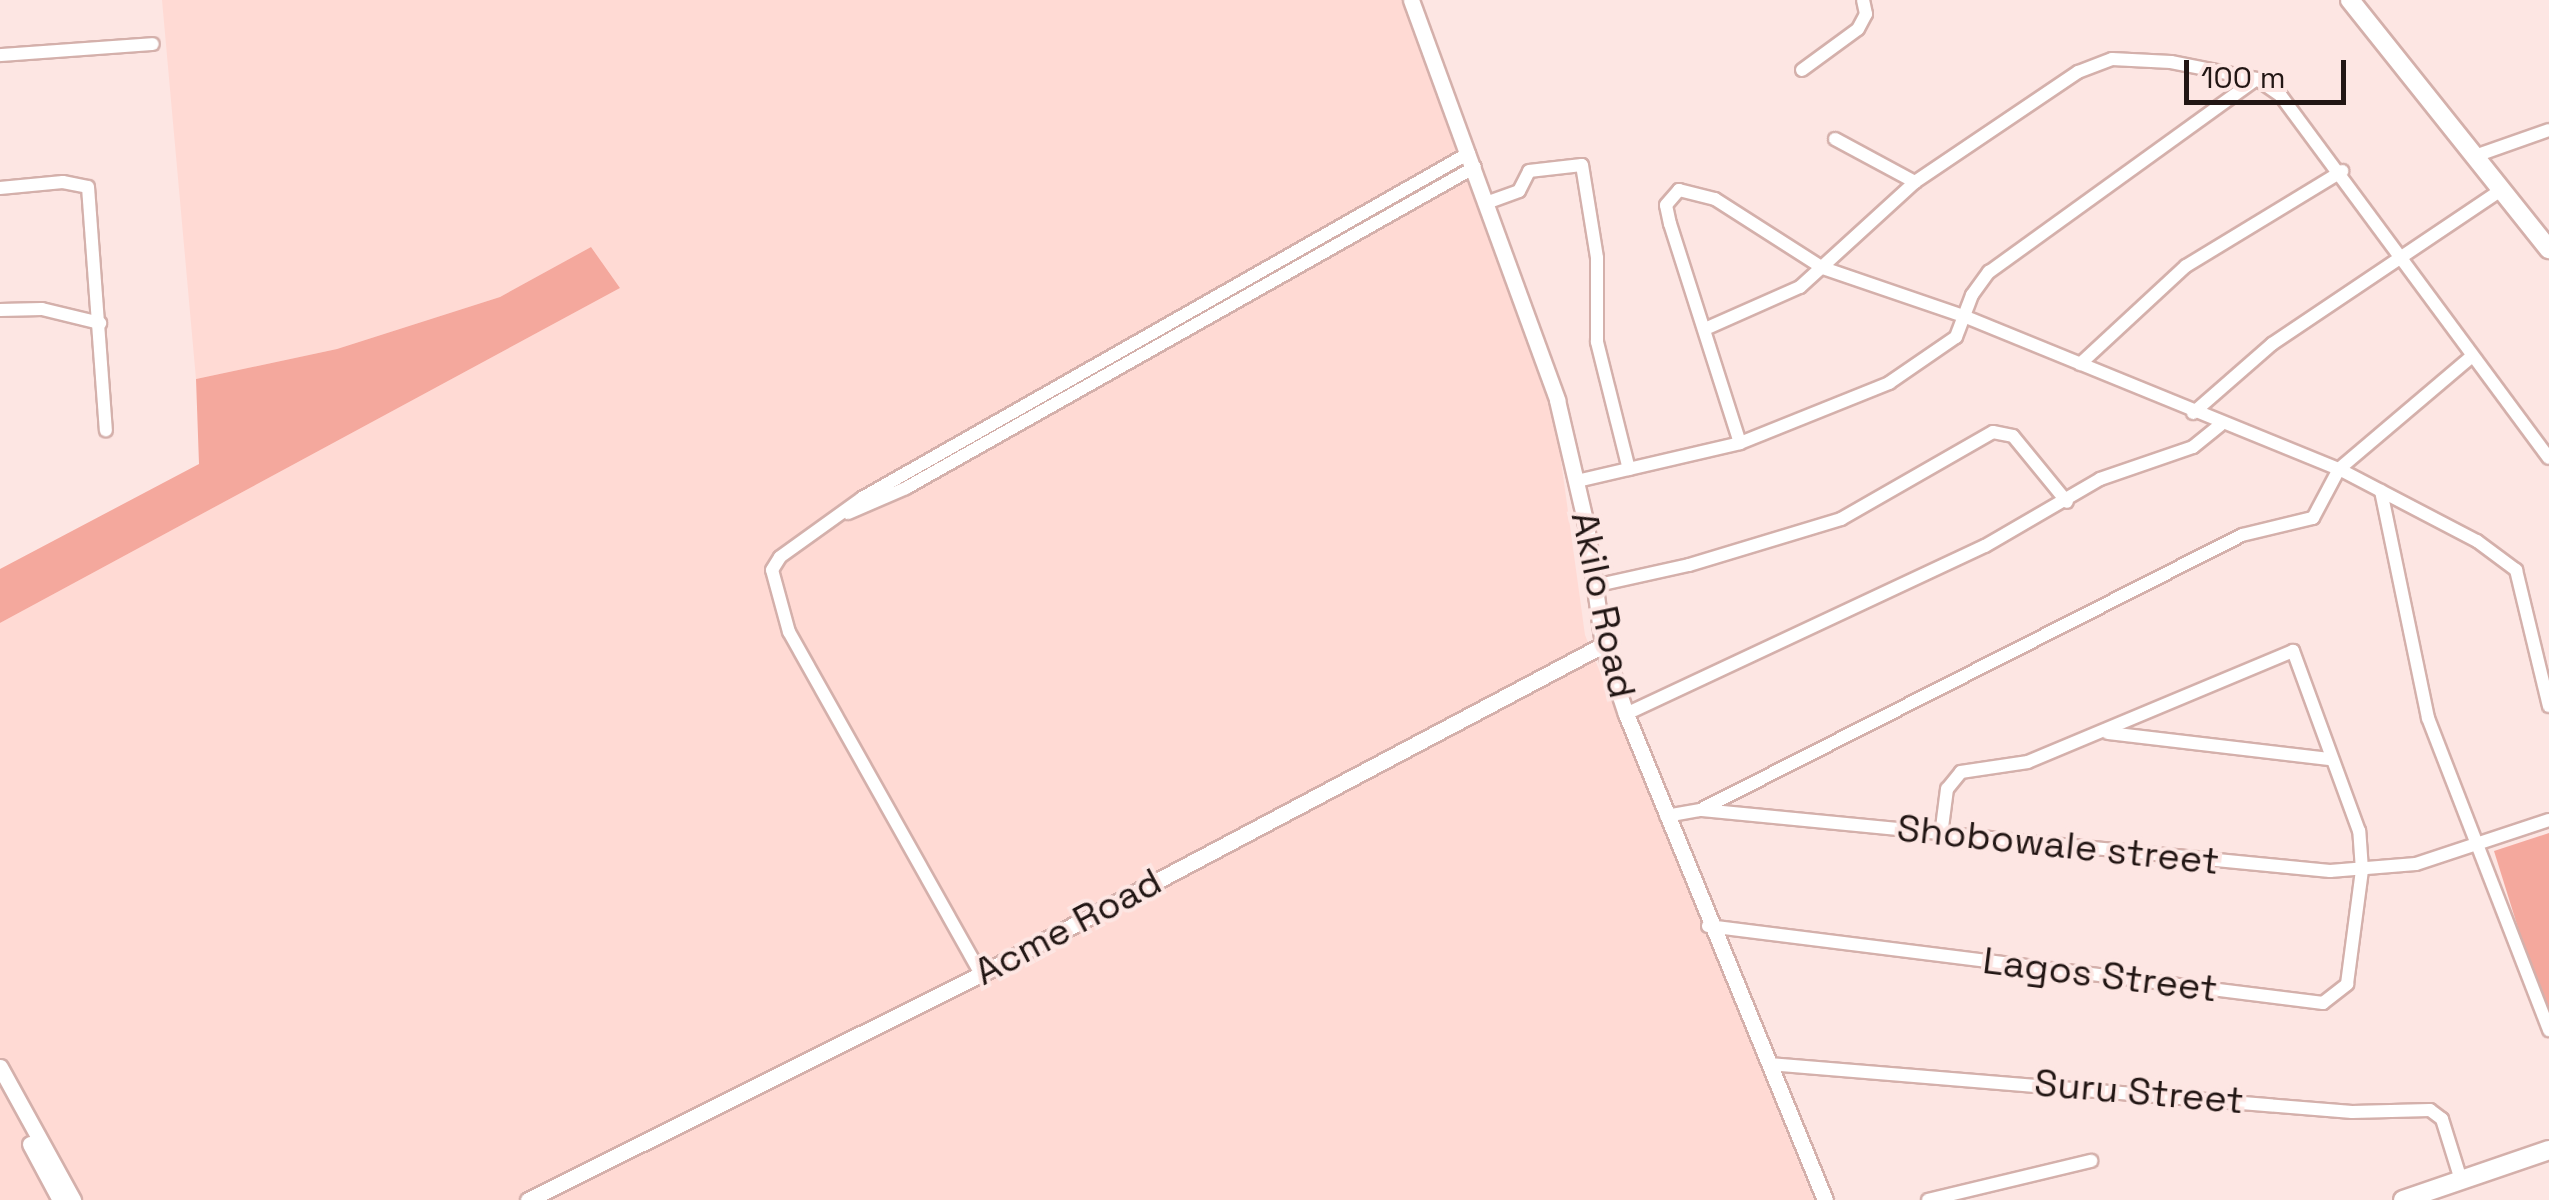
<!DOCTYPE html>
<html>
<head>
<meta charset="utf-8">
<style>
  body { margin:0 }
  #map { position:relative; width:2549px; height:1200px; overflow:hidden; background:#fde6e3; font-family:"Space Grotesk",sans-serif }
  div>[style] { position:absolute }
  .built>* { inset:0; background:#ffdad4 }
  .green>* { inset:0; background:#f4a89d }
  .roads { filter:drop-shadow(2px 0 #d4b0ab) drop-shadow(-2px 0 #d4b0ab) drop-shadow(0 2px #d4b0ab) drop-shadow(0 -2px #d4b0ab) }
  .minor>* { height:12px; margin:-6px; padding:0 6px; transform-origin:6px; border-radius:6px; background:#fff }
  .tertiary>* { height:15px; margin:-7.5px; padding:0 7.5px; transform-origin:7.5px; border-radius:7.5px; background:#fff }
  .secondary>* { height:18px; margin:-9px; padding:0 9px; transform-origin:9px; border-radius:9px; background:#fff }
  span { translate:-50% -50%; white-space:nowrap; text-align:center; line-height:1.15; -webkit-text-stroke:8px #fde6e3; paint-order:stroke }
  .street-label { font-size:38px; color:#221614 }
  .scale { position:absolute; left:2184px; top:60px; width:162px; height:45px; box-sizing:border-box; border:5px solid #221614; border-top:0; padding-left:12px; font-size:30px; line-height:35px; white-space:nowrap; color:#221614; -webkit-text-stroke:8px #fde6e3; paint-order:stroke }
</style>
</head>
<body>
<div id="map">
  <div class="built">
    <div style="clip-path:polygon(162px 0,1406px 0,1555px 417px,1585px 635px,1814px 1200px,0 1200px,0 623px,620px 288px,591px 247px,500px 297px,337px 349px,196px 379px)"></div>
  </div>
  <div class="green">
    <div style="clip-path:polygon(591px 247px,620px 288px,0 623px,0 569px,199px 464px,196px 379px,337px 349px,500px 297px)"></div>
    <div style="clip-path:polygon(2549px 833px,2549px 1027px,2494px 851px)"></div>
  </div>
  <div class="roads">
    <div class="minor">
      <div style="left:0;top:55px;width:153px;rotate:-4.1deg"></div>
      <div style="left:1802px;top:70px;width:69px;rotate:-36.2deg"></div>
      <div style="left:1858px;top:29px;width:17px;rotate:-62deg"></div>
      <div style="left:1866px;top:14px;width:14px;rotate:-102deg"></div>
      <div style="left:1835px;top:139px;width:91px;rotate:28.3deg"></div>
      <div style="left:2475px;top:156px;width:78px;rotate:-19.4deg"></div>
      <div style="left:0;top:188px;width:63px;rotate:-5.4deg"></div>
      <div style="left:63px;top:182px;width:25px;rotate:11deg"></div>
      <div style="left:88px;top:187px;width:244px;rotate:85.8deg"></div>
      <div style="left:1486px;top:203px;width:35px;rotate:-20deg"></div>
      <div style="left:1519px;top:191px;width:22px;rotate:-63deg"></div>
      <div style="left:1529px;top:171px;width:53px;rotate:-6.5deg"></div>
      <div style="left:1582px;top:165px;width:94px;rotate:80.8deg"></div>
      <div style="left:1597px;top:258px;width:84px;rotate:90deg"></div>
      <div style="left:1597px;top:342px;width:131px;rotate:75.9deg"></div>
      <div style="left:0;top:310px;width:42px;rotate:-1.4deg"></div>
      <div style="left:42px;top:309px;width:60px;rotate:13.6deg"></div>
      <div style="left:1705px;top:329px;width:104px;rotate:-23.9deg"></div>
      <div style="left:1800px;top:287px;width:156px;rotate:-42.4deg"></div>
      <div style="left:1915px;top:182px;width:197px;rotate:-34deg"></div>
      <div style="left:2078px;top:72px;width:36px;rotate:-21deg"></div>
      <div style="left:2112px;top:59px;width:59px;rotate:2.9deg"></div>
      <div style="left:2171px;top:62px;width:88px;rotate:11.2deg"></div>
      <div style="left:2257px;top:79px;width:29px;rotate:35deg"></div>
      <div style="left:2281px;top:96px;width:450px;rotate:53.5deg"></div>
      <div style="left:2080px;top:364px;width:144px;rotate:-42.8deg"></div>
      <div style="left:2186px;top:266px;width:183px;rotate:-31.3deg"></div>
      <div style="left:2193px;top:413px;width:105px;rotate:-41.1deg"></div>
      <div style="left:2272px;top:344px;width:276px;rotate:-33.9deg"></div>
      <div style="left:1740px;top:443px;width:230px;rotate:-107.7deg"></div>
      <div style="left:1670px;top:224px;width:19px;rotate:-102deg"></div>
      <div style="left:1666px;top:205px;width:20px;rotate:-49deg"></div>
      <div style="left:1679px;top:190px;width:37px;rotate:14deg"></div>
      <div style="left:1715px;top:199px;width:128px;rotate:32.6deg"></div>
      <div style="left:1823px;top:268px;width:151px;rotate:18.9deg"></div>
      <div style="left:1966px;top:317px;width:403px;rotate:22.2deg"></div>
      <div style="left:2339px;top:469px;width:156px;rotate:27.6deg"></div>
      <div style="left:2477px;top:541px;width:49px;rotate:36.6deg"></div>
      <div style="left:2516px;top:570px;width:140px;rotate:76.4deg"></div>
      <div style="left:1577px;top:481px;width:167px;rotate:-13.1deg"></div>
      <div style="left:1740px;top:443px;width:161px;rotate:-21.9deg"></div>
      <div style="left:1889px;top:383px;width:81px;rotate:-34.5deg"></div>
      <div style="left:1956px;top:337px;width:45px;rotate:-69.1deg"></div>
      <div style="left:1972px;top:295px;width:29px;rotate:-54deg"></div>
      <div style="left:1989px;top:272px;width:330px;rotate:-35.8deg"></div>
      <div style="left:2381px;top:491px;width:232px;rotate:78.3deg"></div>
      <div style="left:2428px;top:718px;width:335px;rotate:68.8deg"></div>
      <div style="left:848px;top:513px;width:63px;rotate:-23.3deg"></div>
      <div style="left:906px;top:488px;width:653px;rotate:-29.43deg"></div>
      <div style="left:1594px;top:586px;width:97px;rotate:-12.5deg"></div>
      <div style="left:1689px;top:565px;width:159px;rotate:-16.8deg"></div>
      <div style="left:1841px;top:519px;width:175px;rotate:-29.8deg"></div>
      <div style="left:1993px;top:432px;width:20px;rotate:11deg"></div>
      <div style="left:2013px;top:436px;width:85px;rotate:50.7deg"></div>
      <div style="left:1626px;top:714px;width:396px;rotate:-25.1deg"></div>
      <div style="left:1985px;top:546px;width:133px;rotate:-30.2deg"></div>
      <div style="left:2100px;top:479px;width:98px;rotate:-19deg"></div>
      <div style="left:2193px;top:447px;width:35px;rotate:-39deg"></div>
      <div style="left:2108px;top:733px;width:223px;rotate:6.7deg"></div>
      <div style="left:1702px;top:810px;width:631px;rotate:5.55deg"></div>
      <div style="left:2330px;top:871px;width:86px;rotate:-4.7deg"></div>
      <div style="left:2416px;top:864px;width:140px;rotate:-18.3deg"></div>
      <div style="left:1666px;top:816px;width:35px;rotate:-10deg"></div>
      <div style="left:1700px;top:810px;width:608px;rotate:-26.9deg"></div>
      <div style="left:2242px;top:535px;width:73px;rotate:-13.5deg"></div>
      <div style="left:2313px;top:518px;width:55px;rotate:-62deg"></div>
      <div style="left:2339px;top:469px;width:172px;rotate:-40.3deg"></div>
      <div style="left:1708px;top:926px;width:620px;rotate:7.14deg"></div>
      <div style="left:2323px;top:1003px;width:31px;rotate:-38deg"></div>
      <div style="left:2347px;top:984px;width:115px;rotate:-82.5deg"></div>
      <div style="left:2362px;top:870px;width:39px;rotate:-94deg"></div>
      <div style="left:2359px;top:831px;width:192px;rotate:-110.1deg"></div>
      <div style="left:2293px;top:651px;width:287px;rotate:157.3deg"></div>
      <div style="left:2028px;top:762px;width:68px;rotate:171.5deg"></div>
      <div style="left:1961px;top:772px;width:22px;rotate:129deg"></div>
      <div style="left:1947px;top:789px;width:46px;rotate:97.4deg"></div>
      <div style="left:981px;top:974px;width:392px;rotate:-119.3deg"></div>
      <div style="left:789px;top:632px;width:64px;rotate:-105.3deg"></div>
      <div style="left:772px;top:570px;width:15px;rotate:-58deg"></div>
      <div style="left:780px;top:557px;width:101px;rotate:-35.7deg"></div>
      <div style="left:862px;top:498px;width:698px;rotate:-29.61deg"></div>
      <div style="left:1769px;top:1064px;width:585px;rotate:4.71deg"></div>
      <div style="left:2352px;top:1112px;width:78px;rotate:-1.5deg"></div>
      <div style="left:2430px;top:1110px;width:15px;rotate:37deg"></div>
      <div style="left:2442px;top:1119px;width:64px;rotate:72.7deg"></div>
      <div style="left:1928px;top:1200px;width:168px;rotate:-13.5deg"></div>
    </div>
    <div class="tertiary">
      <div style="left:1411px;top:0;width:426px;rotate:69.9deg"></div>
      <div style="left:1557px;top:400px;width:128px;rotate:76.9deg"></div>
      <div style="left:1586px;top:525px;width:121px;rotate:81.9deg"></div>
      <div style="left:1603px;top:645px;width:73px;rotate:71.6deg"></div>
      <div style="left:1626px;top:714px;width:525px;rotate:67.73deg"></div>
      <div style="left:0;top:1067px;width:152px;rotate:61.2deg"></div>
      <div style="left:30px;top:1144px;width:64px;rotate:61.8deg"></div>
      <div style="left:528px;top:1200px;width:506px;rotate:-26.51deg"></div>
      <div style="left:981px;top:974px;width:704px;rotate:-27.88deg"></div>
    </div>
    <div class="secondary">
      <div style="left:2350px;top:0;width:319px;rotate:51.4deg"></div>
      <div style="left:2403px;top:1200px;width:154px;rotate:-18.9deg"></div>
    </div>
  </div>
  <div class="street-label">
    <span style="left:1603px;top:605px;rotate:78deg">Akilo Road</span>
    <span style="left:2058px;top:845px;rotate:6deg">Shobowale street</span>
    <span style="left:1068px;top:927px;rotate:-28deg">Acme Road</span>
    <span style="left:2100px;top:975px;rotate:7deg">Lagos Street</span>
    <span style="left:2139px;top:1092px;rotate:5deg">Suru Street</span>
  </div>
  <div class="scale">100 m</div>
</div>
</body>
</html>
